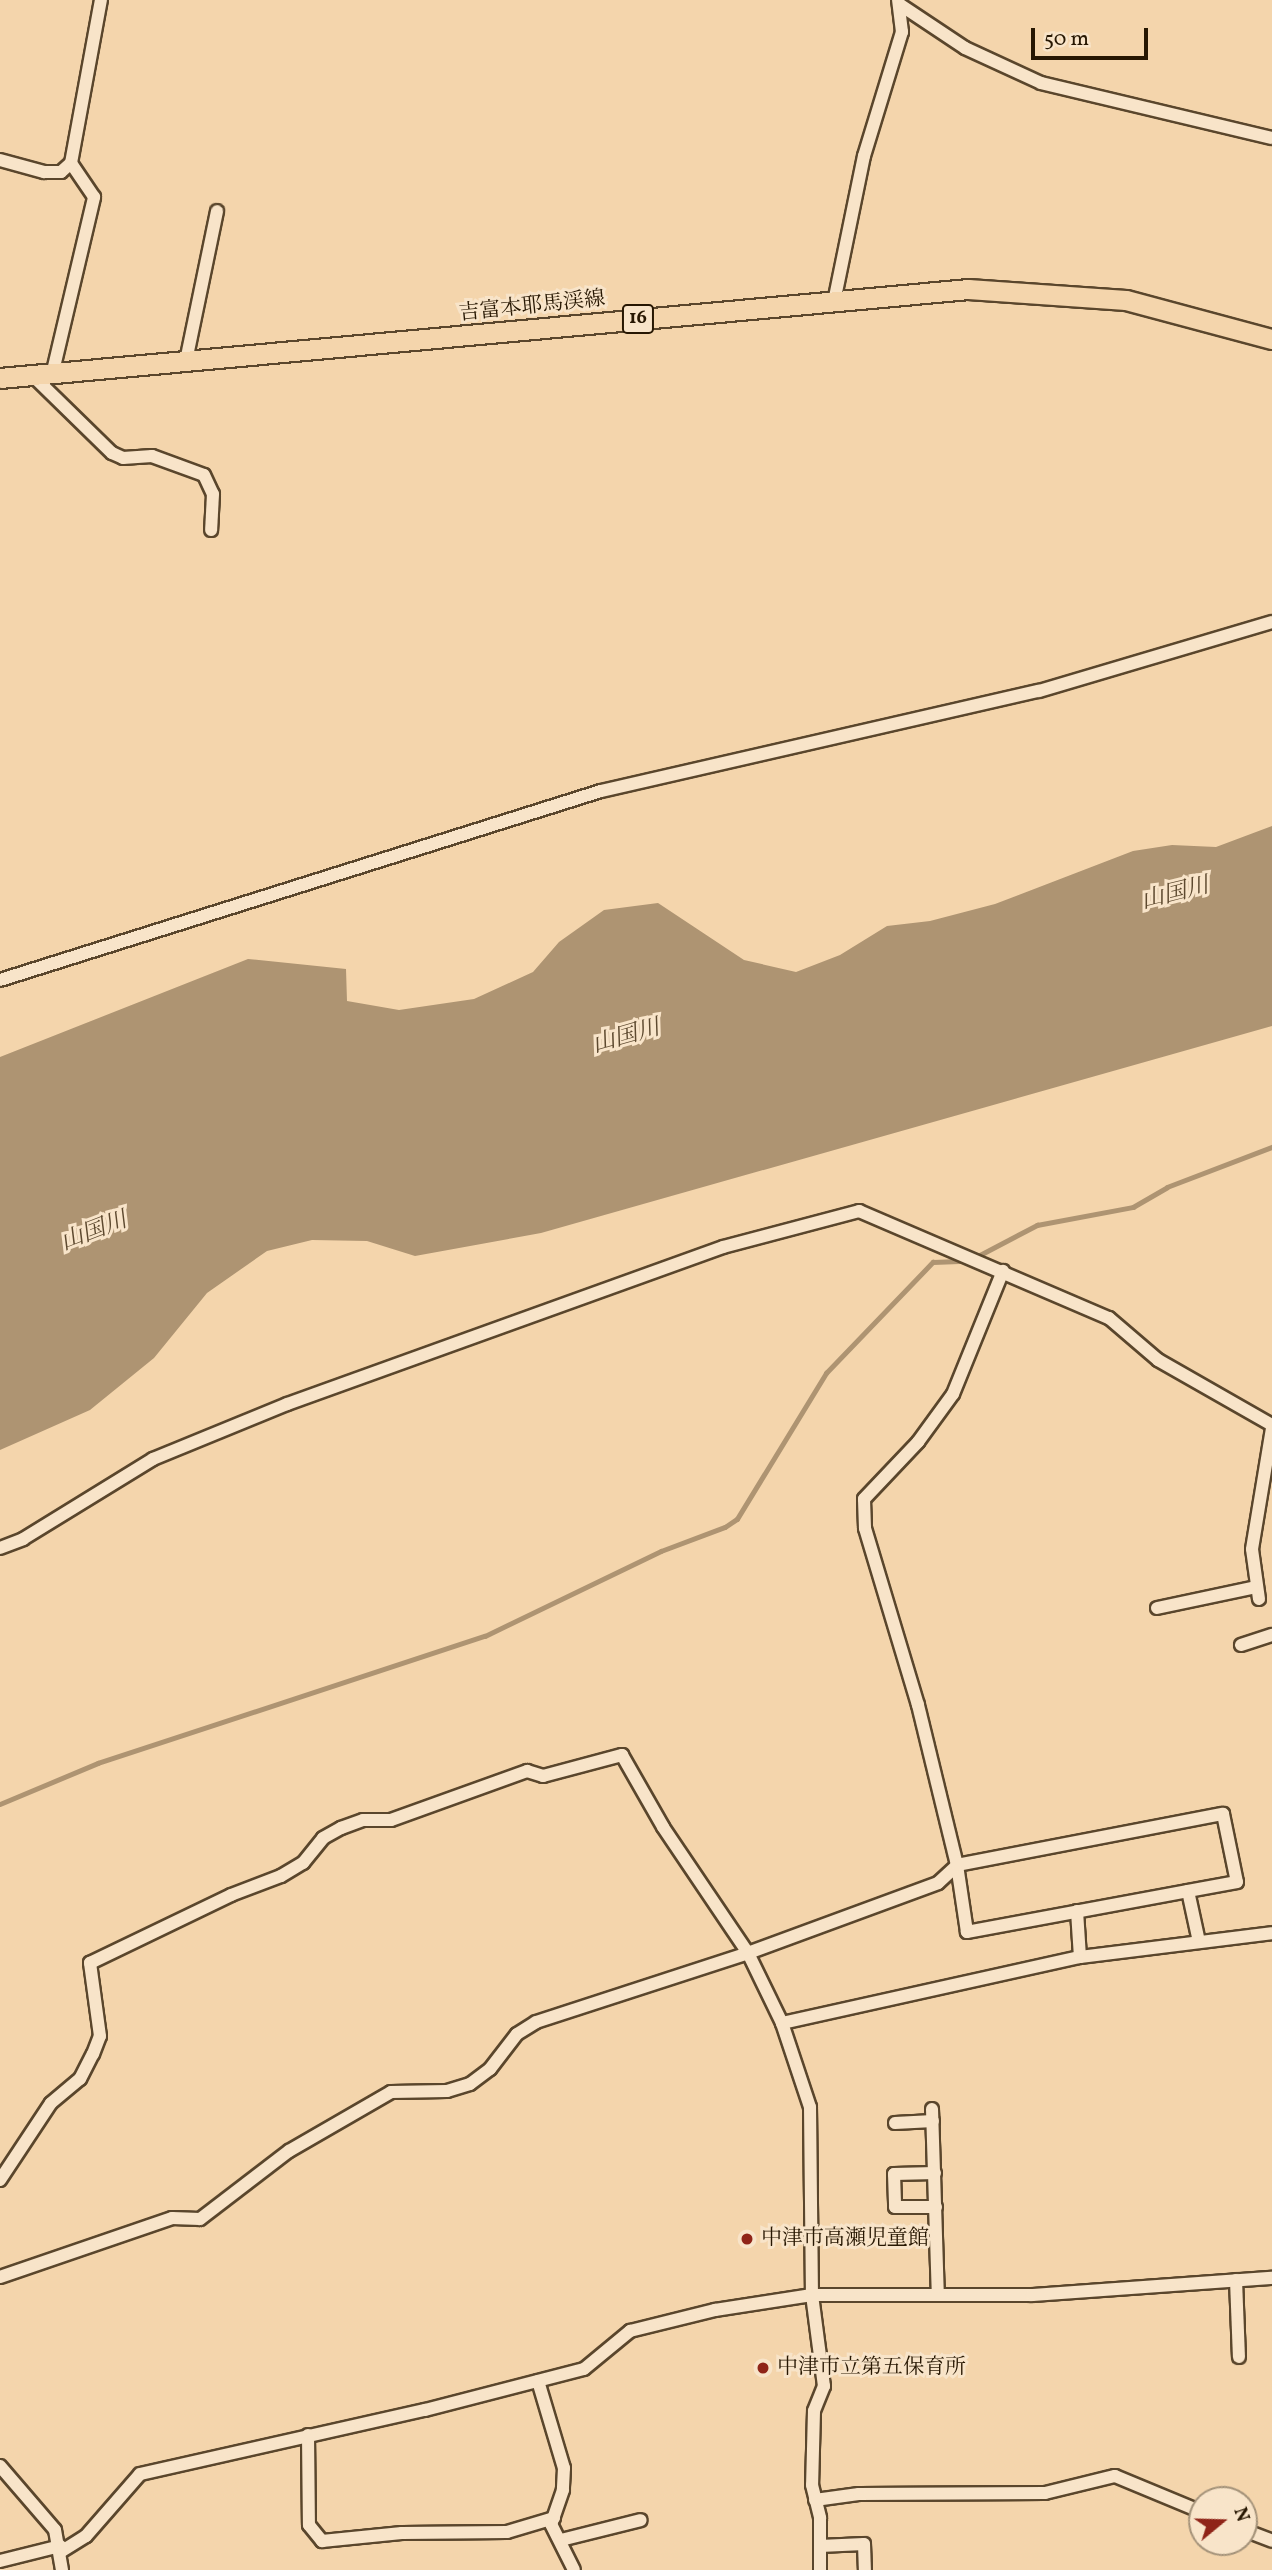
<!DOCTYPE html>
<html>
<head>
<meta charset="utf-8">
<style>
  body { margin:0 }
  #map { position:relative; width:1272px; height:2570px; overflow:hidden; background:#f4d5ac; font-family:Vollkorn,"Noto Serif JP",serif }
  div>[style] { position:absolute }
  .water>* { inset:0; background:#ae9472 }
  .stream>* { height:4.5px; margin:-2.25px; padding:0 2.25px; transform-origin:2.25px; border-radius:2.25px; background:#ae9472 }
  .roads { filter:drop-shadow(2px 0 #5a462c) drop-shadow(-2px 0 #5a462c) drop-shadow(0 2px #5a462c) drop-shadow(0 -2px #5a462c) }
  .street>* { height:12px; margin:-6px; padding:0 6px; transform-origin:6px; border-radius:6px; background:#f8e4c9 }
  .primary>* { height:19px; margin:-9.5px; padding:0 9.5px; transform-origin:9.5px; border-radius:9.5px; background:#f4d5ac }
  .dots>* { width:19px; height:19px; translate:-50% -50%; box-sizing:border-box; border:4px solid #f8e4c9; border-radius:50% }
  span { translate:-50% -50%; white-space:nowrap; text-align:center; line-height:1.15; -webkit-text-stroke:6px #f8e4c9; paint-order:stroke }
  .shield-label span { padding:2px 5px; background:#f8e4c9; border:2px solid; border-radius:5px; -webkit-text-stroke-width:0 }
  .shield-label { font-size:19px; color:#271702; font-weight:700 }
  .street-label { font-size:21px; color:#271702 }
  .poi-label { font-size:21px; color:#271702 }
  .left { translate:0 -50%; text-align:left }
  .water-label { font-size:23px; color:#5d492f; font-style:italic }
  .north { position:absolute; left:1188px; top:2486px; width:70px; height:70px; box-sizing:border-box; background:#f8e4c9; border:2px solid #a49279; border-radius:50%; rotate:71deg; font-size:19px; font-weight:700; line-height:28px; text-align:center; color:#271702 }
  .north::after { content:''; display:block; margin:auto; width:24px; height:32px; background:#8f2418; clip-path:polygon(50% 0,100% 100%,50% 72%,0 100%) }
  .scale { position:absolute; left:1031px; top:28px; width:117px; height:32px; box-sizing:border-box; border:4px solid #271702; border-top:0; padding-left:9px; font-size:21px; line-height:24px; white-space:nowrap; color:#271702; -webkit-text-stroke:5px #f8e4c9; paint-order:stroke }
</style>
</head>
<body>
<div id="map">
  <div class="water">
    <div style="clip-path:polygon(1272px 826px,1272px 1026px,541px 1233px,415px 1256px,367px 1241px,312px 1240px,267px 1251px,207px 1293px,154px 1358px,90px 1410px,0 1450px,0 1057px,248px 959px,346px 969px,347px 1001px,399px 1010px,474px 999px,533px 972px,559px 942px,604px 910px,658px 903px,744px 960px,796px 972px,840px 955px,887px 926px,930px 921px,995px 904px,1133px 851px,1172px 845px,1216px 847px)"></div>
  </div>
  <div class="stream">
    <div style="left:976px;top:1257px;width:69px;rotate:-27.7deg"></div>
    <div style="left:1037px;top:1225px;width:98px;rotate:-10.6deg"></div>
    <div style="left:1133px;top:1207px;width:39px;rotate:-30deg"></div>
    <div style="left:1167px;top:1187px;width:112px;rotate:-20.9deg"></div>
    <div style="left:0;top:1804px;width:106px;rotate:-22.7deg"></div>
    <div style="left:98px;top:1763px;width:407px;rotate:-18.2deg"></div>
    <div style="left:485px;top:1636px;width:195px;rotate:-25.8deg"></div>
    <div style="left:661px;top:1551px;width:68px;rotate:-20.6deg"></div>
    <div style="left:725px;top:1527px;width:14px;rotate:-34deg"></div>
    <div style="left:737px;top:1519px;width:171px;rotate:-58.6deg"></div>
    <div style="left:826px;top:1373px;width:154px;rotate:-46.1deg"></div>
    <div style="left:933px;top:1262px;width:32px;rotate:-2deg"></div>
  </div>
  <div class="roads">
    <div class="street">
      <div style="left:899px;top:4px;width:79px;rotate:33.7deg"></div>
      <div style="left:965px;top:48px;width:84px;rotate:24.7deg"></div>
      <div style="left:1041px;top:83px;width:237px;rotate:13.4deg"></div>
      <div style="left:0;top:160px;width:46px;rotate:15.3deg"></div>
      <div style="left:44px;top:172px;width:17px"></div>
      <div style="left:61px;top:172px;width:13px;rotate:-42deg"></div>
      <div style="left:71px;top:163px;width:166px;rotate:-79.6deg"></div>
      <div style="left:834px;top:302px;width:149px;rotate:-78.4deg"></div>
      <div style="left:864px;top:156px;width:130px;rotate:-73deg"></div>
      <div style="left:902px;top:32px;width:32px;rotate:-97deg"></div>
      <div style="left:186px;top:361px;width:153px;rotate:-78.3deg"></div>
      <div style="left:53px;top:371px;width:179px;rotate:-76.7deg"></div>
      <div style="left:94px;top:197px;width:41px;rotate:-124.1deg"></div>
      <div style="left:31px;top:374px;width:113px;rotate:44.3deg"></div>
      <div style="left:112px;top:453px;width:12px;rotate:24deg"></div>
      <div style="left:123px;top:458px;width:29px;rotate:-4deg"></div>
      <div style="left:152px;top:456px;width:55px;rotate:20.1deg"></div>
      <div style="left:204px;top:475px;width:21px;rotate:65deg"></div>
      <div style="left:213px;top:494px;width:36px;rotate:93deg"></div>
      <div style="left:0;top:980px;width:630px;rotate:-17.46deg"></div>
      <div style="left:601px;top:791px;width:449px;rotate:-12.9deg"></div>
      <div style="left:1039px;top:691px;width:243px;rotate:-16.5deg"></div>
      <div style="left:0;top:1548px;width:25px;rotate:-21deg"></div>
      <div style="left:23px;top:1539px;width:153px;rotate:-31.6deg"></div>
      <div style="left:153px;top:1459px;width:145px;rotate:-22.3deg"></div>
      <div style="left:287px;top:1404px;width:463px;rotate:-19.8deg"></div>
      <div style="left:723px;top:1247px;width:141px;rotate:-14.8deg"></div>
      <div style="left:859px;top:1211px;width:272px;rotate:23.2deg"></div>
      <div style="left:1109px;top:1318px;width:65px;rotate:40.6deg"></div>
      <div style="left:1158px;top:1360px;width:131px;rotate:29.7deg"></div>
      <div style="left:1259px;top:1599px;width:50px;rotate:-98deg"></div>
      <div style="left:1252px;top:1549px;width:123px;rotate:-80.6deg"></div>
      <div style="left:1157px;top:1608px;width:102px;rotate:-11.9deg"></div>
      <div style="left:1241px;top:1645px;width:33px;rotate:-18deg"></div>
      <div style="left:1188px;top:1891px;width:225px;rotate:169.5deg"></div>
      <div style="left:967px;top:1932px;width:68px;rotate:-98.5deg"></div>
      <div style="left:957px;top:1865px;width:271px;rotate:-10.9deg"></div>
      <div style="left:1223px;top:1814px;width:69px;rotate:78.4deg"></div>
      <div style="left:1237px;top:1882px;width:50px;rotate:169.6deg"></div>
      <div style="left:1188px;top:1891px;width:52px;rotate:77.8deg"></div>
      <div style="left:1077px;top:1911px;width:46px;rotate:86.3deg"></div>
      <div style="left:782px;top:2023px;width:305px;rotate:-12.5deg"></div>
      <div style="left:1080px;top:1957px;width:193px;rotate:-7.1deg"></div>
      <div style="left:932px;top:2109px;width:186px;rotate:88.2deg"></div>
      <div style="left:895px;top:2123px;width:38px;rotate:-3deg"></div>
      <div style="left:935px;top:2173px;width:41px;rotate:178.6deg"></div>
      <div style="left:894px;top:2174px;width:33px;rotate:88deg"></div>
      <div style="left:895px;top:2207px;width:41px"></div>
      <div style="left:0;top:2180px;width:92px;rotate:-56.5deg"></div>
      <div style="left:51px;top:2103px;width:38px;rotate:-40deg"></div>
      <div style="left:80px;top:2079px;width:28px;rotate:-63deg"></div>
      <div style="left:93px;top:2054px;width:19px;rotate:-69deg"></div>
      <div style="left:100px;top:2036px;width:74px;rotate:-97.8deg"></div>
      <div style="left:90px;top:1963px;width:157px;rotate:-25.7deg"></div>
      <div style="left:231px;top:1895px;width:53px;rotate:-20.8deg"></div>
      <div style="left:281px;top:1876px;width:26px;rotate:-31deg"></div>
      <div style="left:303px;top:1863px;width:32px;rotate:-51deg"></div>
      <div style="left:323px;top:1838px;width:21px;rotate:-29deg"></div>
      <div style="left:341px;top:1828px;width:23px;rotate:-20deg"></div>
      <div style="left:363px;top:1820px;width:28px"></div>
      <div style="left:391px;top:1820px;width:145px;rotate:-19.8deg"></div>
      <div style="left:527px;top:1771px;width:17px;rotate:17deg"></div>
      <div style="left:543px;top:1776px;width:82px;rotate:-14.9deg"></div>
      <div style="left:622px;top:1755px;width:83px;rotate:60.3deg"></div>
      <div style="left:663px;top:1827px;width:152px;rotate:56deg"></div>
      <div style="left:748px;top:1953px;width:78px;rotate:64.1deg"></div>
      <div style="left:782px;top:2023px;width:89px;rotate:71.6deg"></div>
      <div style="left:810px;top:2107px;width:188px;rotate:89.4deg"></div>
      <div style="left:812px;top:2295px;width:92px;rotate:82.5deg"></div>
      <div style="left:824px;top:2386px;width:27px;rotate:112deg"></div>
      <div style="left:814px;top:2411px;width:74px;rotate:91.5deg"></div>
      <div style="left:812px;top:2485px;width:34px;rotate:76deg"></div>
      <div style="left:820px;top:2518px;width:52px;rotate:90deg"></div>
      <div style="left:0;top:2277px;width:182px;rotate:-18.9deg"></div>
      <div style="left:172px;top:2218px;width:28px;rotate:2deg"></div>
      <div style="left:200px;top:2219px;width:112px;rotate:-37.4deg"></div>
      <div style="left:289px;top:2151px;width:118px;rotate:-30deg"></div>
      <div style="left:391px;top:2092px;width:56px;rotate:-1deg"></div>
      <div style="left:447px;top:2091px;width:24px;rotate:-17deg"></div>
      <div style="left:470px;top:2084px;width:25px;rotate:-37deg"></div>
      <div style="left:490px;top:2069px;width:44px;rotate:-52.4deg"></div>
      <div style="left:517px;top:2034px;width:22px;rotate:-32deg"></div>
      <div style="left:536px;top:2022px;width:223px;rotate:-18deg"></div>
      <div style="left:748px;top:1953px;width:202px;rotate:-20.2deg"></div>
      <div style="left:938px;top:1883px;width:26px;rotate:-43deg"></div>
      <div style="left:957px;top:1865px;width:165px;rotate:-103.7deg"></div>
      <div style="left:918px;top:1705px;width:185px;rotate:-106.7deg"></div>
      <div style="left:865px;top:1528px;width:29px;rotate:-92deg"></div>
      <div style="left:864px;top:1499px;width:79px;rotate:-46.5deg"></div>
      <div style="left:918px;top:1442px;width:59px;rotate:-53.9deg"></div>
      <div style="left:953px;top:1394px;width:133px;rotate:-67.9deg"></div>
      <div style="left:1236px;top:2280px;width:77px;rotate:87.8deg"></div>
      <div style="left:538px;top:2381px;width:91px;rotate:73.4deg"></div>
      <div style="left:564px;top:2468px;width:22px;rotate:93deg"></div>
      <div style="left:563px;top:2490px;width:36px;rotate:109deg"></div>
      <div style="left:551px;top:2524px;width:51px;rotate:63.4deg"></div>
      <div style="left:308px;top:2435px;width:90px;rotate:89.4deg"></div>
      <div style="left:309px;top:2525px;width:21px;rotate:51deg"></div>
      <div style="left:322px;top:2541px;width:80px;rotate:-5.7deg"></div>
      <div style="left:402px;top:2533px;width:105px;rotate:-0.5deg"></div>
      <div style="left:507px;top:2532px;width:49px;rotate:-16.6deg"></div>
      <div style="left:0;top:2466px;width:84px;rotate:49.3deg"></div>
      <div style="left:55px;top:2530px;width:41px;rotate:80.1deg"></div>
      <div style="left:815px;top:2500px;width:44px;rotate:-7.8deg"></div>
      <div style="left:859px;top:2494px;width:186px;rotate:-0.3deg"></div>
      <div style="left:1045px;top:2493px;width:72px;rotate:-13.7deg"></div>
      <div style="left:1115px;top:2476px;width:94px;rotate:22.5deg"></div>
      <div style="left:1244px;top:2530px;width:30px;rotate:21deg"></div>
      <div style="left:561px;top:2540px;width:82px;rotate:-14deg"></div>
      <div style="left:820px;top:2546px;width:44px;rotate:-2.6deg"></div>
      <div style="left:864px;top:2544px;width:26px;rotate:88deg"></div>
      <div style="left:62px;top:2551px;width:28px;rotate:-32deg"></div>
      <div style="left:86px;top:2536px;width:82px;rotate:-48.9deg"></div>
      <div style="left:140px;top:2474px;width:292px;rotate:-12.7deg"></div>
      <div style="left:425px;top:2410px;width:164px;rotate:-14.5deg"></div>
      <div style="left:584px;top:2369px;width:60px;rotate:-39.6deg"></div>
      <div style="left:630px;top:2331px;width:88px;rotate:-13.9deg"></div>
      <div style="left:715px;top:2310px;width:98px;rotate:-8.8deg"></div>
      <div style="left:812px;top:2295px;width:220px"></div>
      <div style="left:1032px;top:2295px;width:241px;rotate:-4.1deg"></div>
      <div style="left:0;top:2561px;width:62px;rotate:-14deg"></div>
    </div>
    <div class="primary">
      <div style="left:0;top:378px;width:972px;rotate:-5.25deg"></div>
      <div style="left:968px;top:289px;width:158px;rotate:4deg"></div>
      <div style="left:1126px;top:300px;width:151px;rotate:15deg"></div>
    </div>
  </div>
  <div class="dots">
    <div style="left:747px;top:2239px;background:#8f2418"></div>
    <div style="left:763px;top:2368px;background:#8f2418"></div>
  </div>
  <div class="shield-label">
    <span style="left:638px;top:319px">16</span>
  </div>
  <div class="street-label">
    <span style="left:532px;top:307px;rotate:-6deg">吉富本耶馬渓線</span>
  </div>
  <div class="poi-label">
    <span class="left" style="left:761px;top:2239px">中津市高瀬児童館</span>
    <span class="left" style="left:777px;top:2368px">中津市立第五保育所</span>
  </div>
  <div class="water-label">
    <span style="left:1175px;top:894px;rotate:-14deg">山国川</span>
    <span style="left:626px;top:1037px;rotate:-16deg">山国川</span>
    <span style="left:94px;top:1232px;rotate:-21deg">山国川</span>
  </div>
  <div class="north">N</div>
  <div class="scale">50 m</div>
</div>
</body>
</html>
